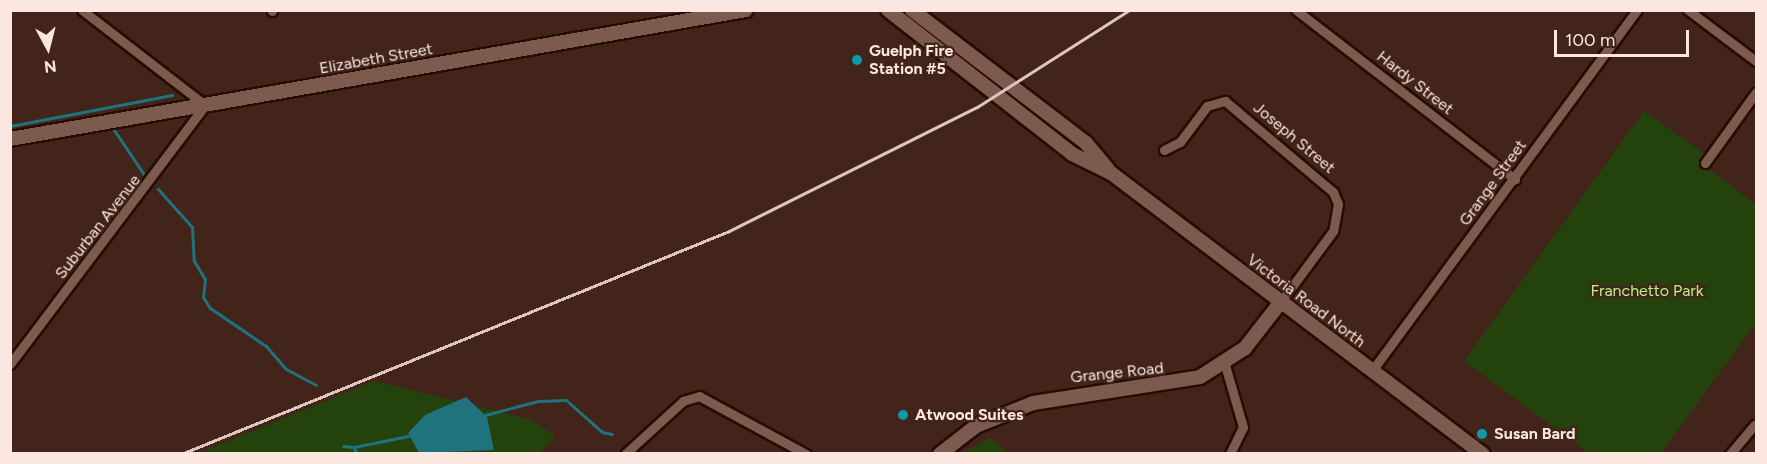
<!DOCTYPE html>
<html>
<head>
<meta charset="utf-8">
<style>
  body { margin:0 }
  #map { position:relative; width:1767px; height:464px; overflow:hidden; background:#42241a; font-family:Figtree,sans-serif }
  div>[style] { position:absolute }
  .green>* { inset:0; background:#24420b }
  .water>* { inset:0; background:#1f737c }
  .stream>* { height:3px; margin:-1.5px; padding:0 1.5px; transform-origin:1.5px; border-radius:1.5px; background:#1f737c }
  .roads { filter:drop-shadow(2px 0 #270c04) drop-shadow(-2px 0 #270c04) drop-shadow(0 2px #270c04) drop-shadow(0 -2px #270c04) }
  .street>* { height:9px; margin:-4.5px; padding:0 4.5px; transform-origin:4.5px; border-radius:4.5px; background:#7c5a4e }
  .secondary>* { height:14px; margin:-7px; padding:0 7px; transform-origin:7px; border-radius:7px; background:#7c5a4e }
  .rail>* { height:3px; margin:-1.5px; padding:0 1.5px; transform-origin:1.5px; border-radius:1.5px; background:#dcc6be }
  .dots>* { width:16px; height:16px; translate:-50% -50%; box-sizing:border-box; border:3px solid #42241a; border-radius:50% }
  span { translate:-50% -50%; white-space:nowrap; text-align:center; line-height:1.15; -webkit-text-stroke:4.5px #42241a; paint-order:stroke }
  .poi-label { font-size:16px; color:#fbe7e0; font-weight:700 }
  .left { translate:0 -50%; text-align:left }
  .street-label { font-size:16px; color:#fbe7e0 }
  .park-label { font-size:16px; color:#b2f584 }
  .frame { position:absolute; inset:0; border:12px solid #fbe7e0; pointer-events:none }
  .north { position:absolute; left:18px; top:18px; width:60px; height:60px; -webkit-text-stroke:4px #42241a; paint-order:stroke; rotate:173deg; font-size:16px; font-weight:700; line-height:24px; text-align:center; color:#fbe7e0 }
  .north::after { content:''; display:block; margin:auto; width:21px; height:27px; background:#fbe7e0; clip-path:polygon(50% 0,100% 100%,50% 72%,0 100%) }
  .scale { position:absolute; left:1554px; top:30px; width:135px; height:27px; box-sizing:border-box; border:3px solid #fbe7e0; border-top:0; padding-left:8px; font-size:18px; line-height:21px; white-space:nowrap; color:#fbe7e0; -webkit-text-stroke:4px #42241a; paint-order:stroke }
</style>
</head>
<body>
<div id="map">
  <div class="green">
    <div style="clip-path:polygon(1644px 111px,1714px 160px,1708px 168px,1756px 205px,1756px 323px,1661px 453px,1589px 453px,1464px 361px)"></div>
    <div style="clip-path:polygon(374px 381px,532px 420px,556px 437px,538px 454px,197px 454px)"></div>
    <div style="clip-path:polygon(989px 438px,1009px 453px,964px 453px,967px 451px)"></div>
  </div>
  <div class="water">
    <div style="clip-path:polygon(466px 397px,487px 417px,494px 450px,419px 453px,408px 433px,425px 415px)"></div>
  </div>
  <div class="stream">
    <div style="left:10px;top:126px;width:165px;rotate:-10.8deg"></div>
    <div style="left:114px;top:130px;width:55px;rotate:56deg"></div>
    <div style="left:158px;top:189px;width:51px;rotate:48.2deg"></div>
    <div style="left:192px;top:227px;width:34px;rotate:87deg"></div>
    <div style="left:194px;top:261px;width:21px;rotate:59deg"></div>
    <div style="left:205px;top:279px;width:18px;rotate:96deg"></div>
    <div style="left:203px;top:297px;width:13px;rotate:58deg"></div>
    <div style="left:210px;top:308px;width:68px;rotate:34.2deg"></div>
    <div style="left:266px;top:346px;width:30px;rotate:49deg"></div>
    <div style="left:286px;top:369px;width:34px;rotate:28deg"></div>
    <div style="left:485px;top:415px;width:55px;rotate:-14.8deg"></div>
    <div style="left:538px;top:401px;width:28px;rotate:-2deg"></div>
    <div style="left:566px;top:400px;width:48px;rotate:41.6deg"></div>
    <div style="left:602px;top:432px;width:10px;rotate:11deg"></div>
    <div style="left:343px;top:446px;width:11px;rotate:5deg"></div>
    <div style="left:354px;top:447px;width:7px;rotate:74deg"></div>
    <div style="left:354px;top:447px;width:55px;rotate:-11.5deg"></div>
  </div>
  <div class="roads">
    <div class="street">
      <div style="left:272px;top:10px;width:1px;rotate:90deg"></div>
      <div style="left:1296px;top:10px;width:277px;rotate:37.7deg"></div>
      <div style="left:1688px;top:10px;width:85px;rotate:36.9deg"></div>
      <div style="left:1164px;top:150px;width:18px;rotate:-27deg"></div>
      <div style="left:1180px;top:142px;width:45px;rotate:-53.1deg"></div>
      <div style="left:1207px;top:106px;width:19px;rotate:-16deg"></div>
      <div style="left:1225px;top:101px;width:141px;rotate:40.1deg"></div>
      <div style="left:1333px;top:192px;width:13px;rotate:67deg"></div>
      <div style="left:1338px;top:204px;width:27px;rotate:100deg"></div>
      <div style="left:1333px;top:231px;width:89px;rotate:126.4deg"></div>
      <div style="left:1705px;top:163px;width:87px;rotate:-54.3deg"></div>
      <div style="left:10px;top:364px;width:324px;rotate:-53deg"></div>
      <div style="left:205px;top:105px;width:155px;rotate:-142.3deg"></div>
      <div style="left:1225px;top:365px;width:65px;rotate:73.8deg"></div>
      <div style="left:1243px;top:427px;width:30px;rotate:116deg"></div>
      <div style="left:1371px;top:372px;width:449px;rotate:-53.7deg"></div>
      <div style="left:625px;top:454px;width:79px;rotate:-42.4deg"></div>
      <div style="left:683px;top:401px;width:17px;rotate:-17deg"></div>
      <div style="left:699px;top:396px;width:122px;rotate:28.5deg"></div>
      <div style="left:1730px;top:454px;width:38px;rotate:-50deg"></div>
    </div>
    <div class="secondary">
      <div style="left:888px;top:10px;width:234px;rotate:38deg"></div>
      <div style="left:1072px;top:154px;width:43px;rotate:26deg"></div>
      <div style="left:1111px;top:173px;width:466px;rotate:37.1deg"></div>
      <div style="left:912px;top:10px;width:219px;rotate:37.4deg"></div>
      <div style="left:1086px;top:143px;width:34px;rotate:50deg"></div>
      <div style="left:10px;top:139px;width:747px;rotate:-9.94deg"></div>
      <div style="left:940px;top:454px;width:46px;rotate:-37.9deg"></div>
      <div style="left:976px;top:426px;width:61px;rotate:-22deg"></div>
      <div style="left:1033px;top:403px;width:169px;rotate:-8.8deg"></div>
      <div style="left:1200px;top:377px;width:54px;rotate:-32.8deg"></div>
      <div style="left:1245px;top:348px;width:57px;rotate:-52.1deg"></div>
    </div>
  </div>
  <div class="rail">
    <div style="left:181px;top:454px;width:592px;rotate:-22.14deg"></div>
    <div style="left:729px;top:231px;width:277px;rotate:-26.6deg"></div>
    <div style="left:977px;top:107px;width:180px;rotate:-32.5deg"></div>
  </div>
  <div class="dots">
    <div style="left:857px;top:60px;background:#0f9aa8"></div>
    <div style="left:903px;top:415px;background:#0f9aa8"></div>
    <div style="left:1482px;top:434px;background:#0f9aa8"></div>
  </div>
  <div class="poi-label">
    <span class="left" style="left:869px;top:60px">Guelph Fire<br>Station #5</span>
    <span class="left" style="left:915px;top:415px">Atwood Suites</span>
    <span class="left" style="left:1494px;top:434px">Susan Bard</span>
  </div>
  <div class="street-label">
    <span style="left:376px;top:59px;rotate:-10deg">Elizabeth Street</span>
    <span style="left:1415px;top:83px;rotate:38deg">Hardy Street</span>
    <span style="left:1294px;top:138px;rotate:40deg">Joseph Street</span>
    <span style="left:1493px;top:183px;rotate:-54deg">Grange Street</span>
    <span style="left:98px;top:227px;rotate:-52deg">Suburban Avenue</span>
    <span style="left:1306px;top:301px;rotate:37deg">Victoria Road North</span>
    <span style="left:1117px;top:373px;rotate:-6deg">Grange Road</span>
  </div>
  <div class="park-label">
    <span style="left:1647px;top:291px">Franchetto Park</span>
  </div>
  <div class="frame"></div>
  <div class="north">N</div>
  <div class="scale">100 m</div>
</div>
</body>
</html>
